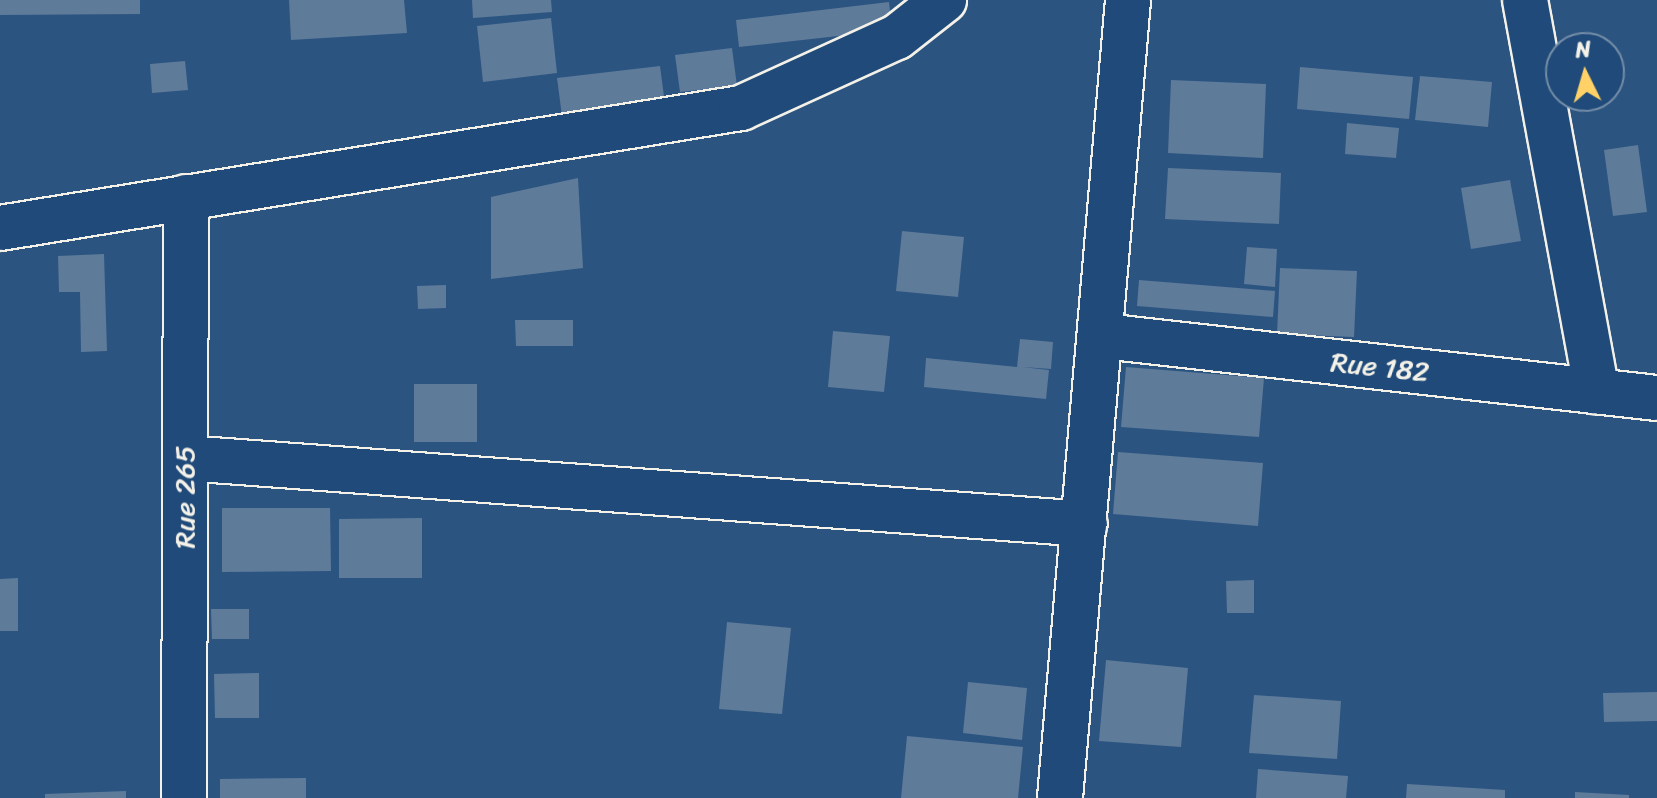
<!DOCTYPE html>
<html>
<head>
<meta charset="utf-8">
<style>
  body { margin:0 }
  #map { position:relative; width:1657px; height:798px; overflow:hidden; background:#2c5481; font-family:Sriracha,sans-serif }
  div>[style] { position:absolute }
  .building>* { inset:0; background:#5e7b9a }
  .roads { filter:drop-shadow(2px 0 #f4f1e8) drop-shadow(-2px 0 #f4f1e8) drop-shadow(0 2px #f4f1e8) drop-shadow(0 -2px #f4f1e8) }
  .street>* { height:44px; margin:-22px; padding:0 22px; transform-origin:22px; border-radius:22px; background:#1f4a7a }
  span { translate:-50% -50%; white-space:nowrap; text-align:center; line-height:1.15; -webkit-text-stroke:6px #1f4a7a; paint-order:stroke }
  .street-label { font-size:28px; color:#f4f1e8 }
  .north { position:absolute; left:1545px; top:32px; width:80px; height:80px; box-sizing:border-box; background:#1f4a7a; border:2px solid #748da6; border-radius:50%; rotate:355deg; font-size:22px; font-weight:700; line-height:32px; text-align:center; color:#f4f1e8 }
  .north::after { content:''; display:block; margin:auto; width:28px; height:36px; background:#ffd166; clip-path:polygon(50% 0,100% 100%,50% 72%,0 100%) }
</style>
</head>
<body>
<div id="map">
  <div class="building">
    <div style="clip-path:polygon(0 0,140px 0,140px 14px,0 15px)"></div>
    <div style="clip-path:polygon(289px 0,404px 0,407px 33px,291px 40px)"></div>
    <div style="clip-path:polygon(472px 0,551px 0,552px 12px,473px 18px)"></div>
    <div style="clip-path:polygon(889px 2px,892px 30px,739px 47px,736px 20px)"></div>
    <div style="clip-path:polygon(551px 18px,557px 73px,483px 82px,477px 26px)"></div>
    <div style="clip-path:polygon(732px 48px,737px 86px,680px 92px,675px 55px)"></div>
    <div style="clip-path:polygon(185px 61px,188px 90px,152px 93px,150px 64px)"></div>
    <div style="clip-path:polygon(660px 66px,665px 104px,562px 116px,557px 78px)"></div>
    <div style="clip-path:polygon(1300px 67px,1413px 77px,1409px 119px,1297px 109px)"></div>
    <div style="clip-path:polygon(1420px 76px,1492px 82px,1488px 127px,1415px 120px)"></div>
    <div style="clip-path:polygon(1171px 80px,1266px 84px,1263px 158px,1168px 153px)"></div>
    <div style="clip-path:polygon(1347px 123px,1399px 128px,1396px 158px,1345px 154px)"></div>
    <div style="clip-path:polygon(1638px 145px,1647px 212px,1613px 216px,1604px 150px)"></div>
    <div style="clip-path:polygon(1168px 168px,1281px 173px,1279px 224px,1165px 219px)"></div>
    <div style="clip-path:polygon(578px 178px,583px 268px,491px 279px,491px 197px)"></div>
    <div style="clip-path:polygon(1510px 180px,1521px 241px,1471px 249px,1461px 188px)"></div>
    <div style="clip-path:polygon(902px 231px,964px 237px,958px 297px,896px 291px)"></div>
    <div style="clip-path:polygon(1247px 247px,1277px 249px,1275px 287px,1244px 284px)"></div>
    <div style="clip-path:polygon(104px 254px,107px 351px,81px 352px,80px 292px,59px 292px,58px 256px)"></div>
    <div style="clip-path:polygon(1280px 268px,1357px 271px,1354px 337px,1277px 334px)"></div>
    <div style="clip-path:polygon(1139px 280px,1275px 291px,1273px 317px,1137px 306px)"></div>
    <div style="clip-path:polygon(446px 285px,446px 308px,418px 309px,417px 286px)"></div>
    <div style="clip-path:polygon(515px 320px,573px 320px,573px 346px,516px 346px)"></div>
    <div style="clip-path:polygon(833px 331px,890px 336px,884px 392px,828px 387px)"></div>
    <div style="clip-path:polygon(1020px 339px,1053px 342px,1051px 369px,1022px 367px,1049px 370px,1046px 399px,924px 387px,926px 358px,1017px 367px)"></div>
    <div style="clip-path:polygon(1126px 367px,1264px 378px,1259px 437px,1121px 427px)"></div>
    <div style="clip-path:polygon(414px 384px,477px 384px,477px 442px,414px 442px)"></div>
    <div style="clip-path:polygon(1118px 452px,1263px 463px,1258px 526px,1113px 514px)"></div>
    <div style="clip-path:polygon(222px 508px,330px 508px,331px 571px,222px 572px)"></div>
    <div style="clip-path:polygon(422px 518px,422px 578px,339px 578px,339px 519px)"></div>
    <div style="clip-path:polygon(18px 578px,18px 631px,0 631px,0 579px)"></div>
    <div style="clip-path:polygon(1254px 580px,1254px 613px,1227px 613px,1226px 581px)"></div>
    <div style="clip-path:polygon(211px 609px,249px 609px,249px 639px,212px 639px)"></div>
    <div style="clip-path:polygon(727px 622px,791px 628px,782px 714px,719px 709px)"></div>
    <div style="clip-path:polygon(1106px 660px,1188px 668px,1181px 747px,1099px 741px)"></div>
    <div style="clip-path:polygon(259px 673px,259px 718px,215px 718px,214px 674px)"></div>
    <div style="clip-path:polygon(968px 682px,1027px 688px,1022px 740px,963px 733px)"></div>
    <div style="clip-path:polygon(1657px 692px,1657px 721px,1604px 722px,1603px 693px)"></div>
    <div style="clip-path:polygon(1254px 695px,1341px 701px,1337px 759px,1249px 753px)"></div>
    <div style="clip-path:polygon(907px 736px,1023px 747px,1018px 798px,901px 798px)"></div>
    <div style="clip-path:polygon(1258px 769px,1348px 776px,1346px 798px,1256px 798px)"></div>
    <div style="clip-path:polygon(306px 778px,306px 798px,220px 798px,220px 779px)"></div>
    <div style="clip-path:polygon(1407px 784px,1505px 790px,1505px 798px,1406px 798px)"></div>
    <div style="clip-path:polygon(126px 791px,126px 798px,45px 798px,45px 794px)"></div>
    <div style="clip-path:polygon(1575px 792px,1629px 795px,1629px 798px,1575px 798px)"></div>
  </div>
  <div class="roads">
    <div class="street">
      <div style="left:1525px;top:0;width:398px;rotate:79.6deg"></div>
      <div style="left:0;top:228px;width:751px;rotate:-9.2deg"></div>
      <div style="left:741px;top:108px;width:171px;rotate:-24.5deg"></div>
      <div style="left:897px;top:37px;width:60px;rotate:-38.2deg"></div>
      <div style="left:1103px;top:336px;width:557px;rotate:6.39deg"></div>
      <div style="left:185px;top:458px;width:902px;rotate:4.19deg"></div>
      <div style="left:184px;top:798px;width:601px;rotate:-89.81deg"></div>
      <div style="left:1060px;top:798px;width:801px;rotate:-85.13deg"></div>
    </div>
  </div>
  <div class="street-label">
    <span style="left:1380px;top:367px;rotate:6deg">Rue 182</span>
    <span style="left:185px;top:497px;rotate:-90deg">Rue 265</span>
  </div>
  <div class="north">N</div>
</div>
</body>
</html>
